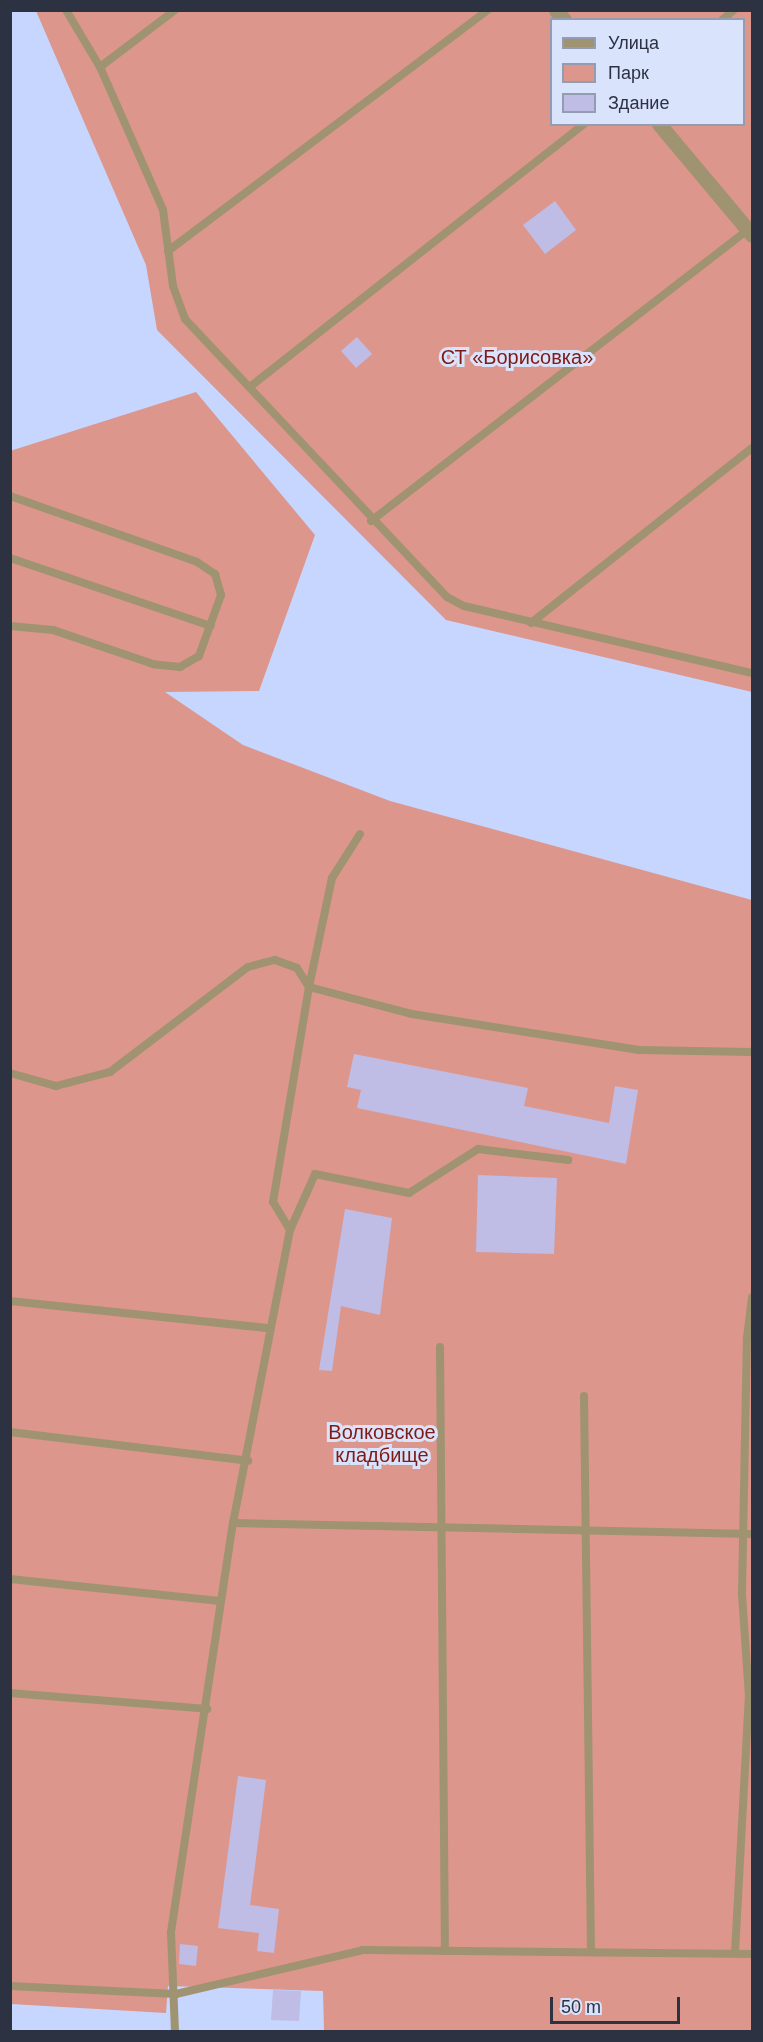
<!DOCTYPE html>
<html>
<head>
<meta charset="utf-8">
<style>
  body { margin:0 }
  #map { position:relative; width:763px; height:2042px; overflow:hidden; background:#c6d6ff; font-family:Helvetica,sans-serif }
  div>[style] { position:absolute }
  .green>* { inset:0; background:#dd968c }
  .building>* { inset:0; background:#bfbce6 }
  .service>* { height:8px; margin:-4px; padding:0 4px; transform-origin:4px; border-radius:4px; background:#a09372 }
  .minor>* { height:15px; margin:-7.5px; padding:0 7.5px; transform-origin:7.5px; border-radius:7.5px; background:#a09372 }
  span { translate:-50% -50%; white-space:nowrap; text-align:center; line-height:1.15; -webkit-text-stroke:6px #dae3fc; paint-order:stroke }
  .park-label { font-size:20px; color:#7f1a14 }
  .frame { position:absolute; inset:0; border:12px solid #2c3242; pointer-events:none }
  .legend { position:absolute; left:550px; top:18px; width:195px; height:108px; box-sizing:border-box; background:#dae3fc; border:2px solid #949cb2; margin:0; padding:8px 10px; list-style:none; font-size:18px; color:#2c3242 }
  .legend li { display:flex; align-items:center; gap:12px; height:30px }
  .legend b { width:30px; border:2px solid #949cb2 }
  .scale { position:absolute; left:550px; top:1997px; width:130px; height:27px; box-sizing:border-box; border:3px solid #2c3242; border-top:0; padding-left:8px; font-size:18px; line-height:21px; white-space:nowrap; color:#2c3242; -webkit-text-stroke:4px #dae3fc; paint-order:stroke }
</style>
</head>
<body>
<div id="map">
  <div class="green">
    <div style="clip-path:polygon(evenodd,36px 11px,752px 11px,752px 692px,446px 620px,157px 330px,146px 265px,36px 11px,552px 20px,744px 20px,744px 124px,552px 124px,552px 20px)"></div>
    <div style="clip-path:polygon(196px 392px,315px 535px,259px 691px,165px 692px,243px 745px,390px 801px,752px 900px,752px 2031px,324px 2031px,323px 1991px,168px 1986px,166px 2013px,11px 2004px,10px 451px)"></div>
  </div>
  <div class="building">
    <div style="clip-path:polygon(555px 201px,576px 230px,545px 254px,523px 225px)"></div>
    <div style="clip-path:polygon(357px 337px,372px 354px,356px 368px,341px 351px)"></div>
    <div style="clip-path:polygon(354px 1054px,528px 1088px,524px 1106px,609px 1123px,615px 1086px,638px 1090px,626px 1164px,357px 1108px,361px 1090px,347px 1087px)"></div>
    <div style="clip-path:polygon(478px 1175px,557px 1178px,554px 1254px,476px 1252px)"></div>
    <div style="clip-path:polygon(345px 1209px,392px 1218px,380px 1315px,341px 1306px,332px 1371px,319px 1370px)"></div>
    <div style="clip-path:polygon(238px 1776px,266px 1780px,250px 1905px,279px 1909px,274px 1953px,257px 1951px,259px 1933px,218px 1928px)"></div>
    <div style="clip-path:polygon(180px 1944px,198px 1946px,196px 1966px,179px 1964px)"></div>
    <div style="clip-path:polygon(273px 1990px,301px 1991px,299px 2021px,271px 2020px)"></div>
  </div>
  <div class="service">
    <div style="left:66px;top:10px;width:66px;rotate:59.2deg"></div>
    <div style="left:100px;top:67px;width:156px;rotate:66.2deg"></div>
    <div style="left:163px;top:210px;width:77px;rotate:82.5deg"></div>
    <div style="left:173px;top:286px;width:35px;rotate:70deg"></div>
    <div style="left:185px;top:319px;width:382px;rotate:46.7deg"></div>
    <div style="left:447px;top:597px;width:19px;rotate:28deg"></div>
    <div style="left:464px;top:606px;width:296px;rotate:13.1deg"></div>
    <div style="left:722px;top:20px;width:16px;rotate:-40deg"></div>
    <div style="left:100px;top:67px;width:94px;rotate:-37.2deg"></div>
    <div style="left:168px;top:251px;width:401px;rotate:-37deg"></div>
    <div style="left:251px;top:386px;width:424px;rotate:-38.2deg"></div>
    <div style="left:10px;top:496px;width:198px;rotate:19.4deg"></div>
    <div style="left:197px;top:562px;width:22px;rotate:34deg"></div>
    <div style="left:215px;top:574px;width:22px;rotate:74deg"></div>
    <div style="left:221px;top:595px;width:65px;rotate:109.8deg"></div>
    <div style="left:199px;top:656px;width:22px;rotate:150deg"></div>
    <div style="left:180px;top:667px;width:27px;rotate:-174deg"></div>
    <div style="left:153px;top:664px;width:106px;rotate:-161.2deg"></div>
    <div style="left:53px;top:630px;width:43px;rotate:-174.7deg"></div>
    <div style="left:371px;top:521px;width:479px;rotate:-37.7deg"></div>
    <div style="left:10px;top:558px;width:212px;rotate:18.7deg"></div>
    <div style="left:531px;top:623px;width:282px;rotate:-38.4deg"></div>
    <div style="left:10px;top:1073px;width:48px;rotate:15.8deg"></div>
    <div style="left:56px;top:1086px;width:56px;rotate:-14.5deg"></div>
    <div style="left:110px;top:1072px;width:173px;rotate:-37.3deg"></div>
    <div style="left:248px;top:967px;width:28px;rotate:-15deg"></div>
    <div style="left:275px;top:960px;width:23px;rotate:20deg"></div>
    <div style="left:297px;top:968px;width:22px;rotate:58deg"></div>
    <div style="left:309px;top:987px;width:111px;rotate:-78.1deg"></div>
    <div style="left:332px;top:878px;width:52px;rotate:-57.5deg"></div>
    <div style="left:290px;top:1230px;width:61px;rotate:-65.9deg"></div>
    <div style="left:315px;top:1174px;width:96px;rotate:11.4deg"></div>
    <div style="left:409px;top:1193px;width:82px;rotate:-32.5deg"></div>
    <div style="left:478px;top:1149px;width:91px;rotate:7deg"></div>
    <div style="left:10px;top:1301px;width:260px;rotate:6deg"></div>
    <div style="left:440px;top:1347px;width:604px;rotate:89.53deg"></div>
    <div style="left:584px;top:1396px;width:556px;rotate:89.28deg"></div>
    <div style="left:10px;top:1432px;width:240px;rotate:6.9deg"></div>
    <div style="left:233px;top:1523px;width:519px;rotate:1.21deg"></div>
    <div style="left:10px;top:1579px;width:211px;rotate:6deg"></div>
    <div style="left:10px;top:1693px;width:198px;rotate:4.6deg"></div>
    <div style="left:735px;top:1953px;width:256px;rotate:-86.9deg"></div>
    <div style="left:749px;top:1697px;width:104px;rotate:-93.9deg"></div>
    <div style="left:742px;top:1593px;width:255px;rotate:-88.9deg"></div>
    <div style="left:747px;top:1338px;width:41px;rotate:-83deg"></div>
    <div style="left:10px;top:1986px;width:166px;rotate:2.8deg"></div>
    <div style="left:176px;top:1994px;width:192px;rotate:-13.2deg"></div>
    <div style="left:363px;top:1950px;width:389px;rotate:0.6deg"></div>
    <div style="left:175px;top:2032px;width:100px;rotate:-92.3deg"></div>
    <div style="left:171px;top:1932px;width:414px;rotate:-81.4deg"></div>
    <div style="left:233px;top:1523px;width:298px;rotate:-79deg"></div>
    <div style="left:290px;top:1230px;width:33px;rotate:-121deg"></div>
    <div style="left:273px;top:1202px;width:218px;rotate:-80.5deg"></div>
    <div style="left:309px;top:987px;width:106px;rotate:14.7deg"></div>
    <div style="left:412px;top:1014px;width:230px;rotate:9deg"></div>
    <div style="left:639px;top:1050px;width:113px;rotate:1deg"></div>
  </div>
  <div class="minor">
    <div style="left:556px;top:10px;width:13px;rotate:51deg"></div>
    <div style="left:659px;top:124px;width:145px;rotate:50deg"></div>
  </div>
  <div class="park-label">
    <span style="left:517px;top:357px">СТ «Борисовка»</span>
    <span style="left:382px;top:1444px">Волковское<br>кладбище</span>
  </div>
  <div class="frame"></div>
  <ul class="legend">
  <li><b style="height:8px;background:#a09372"></b>Улица</li>
  <li><b style="height:16px;background:#dd968c"></b>Парк</li>
  <li><b style="height:16px;background:#bfbce6"></b>Здание</li>
  </ul>
  <div class="scale">50 m</div>
</div>
</body>
</html>
